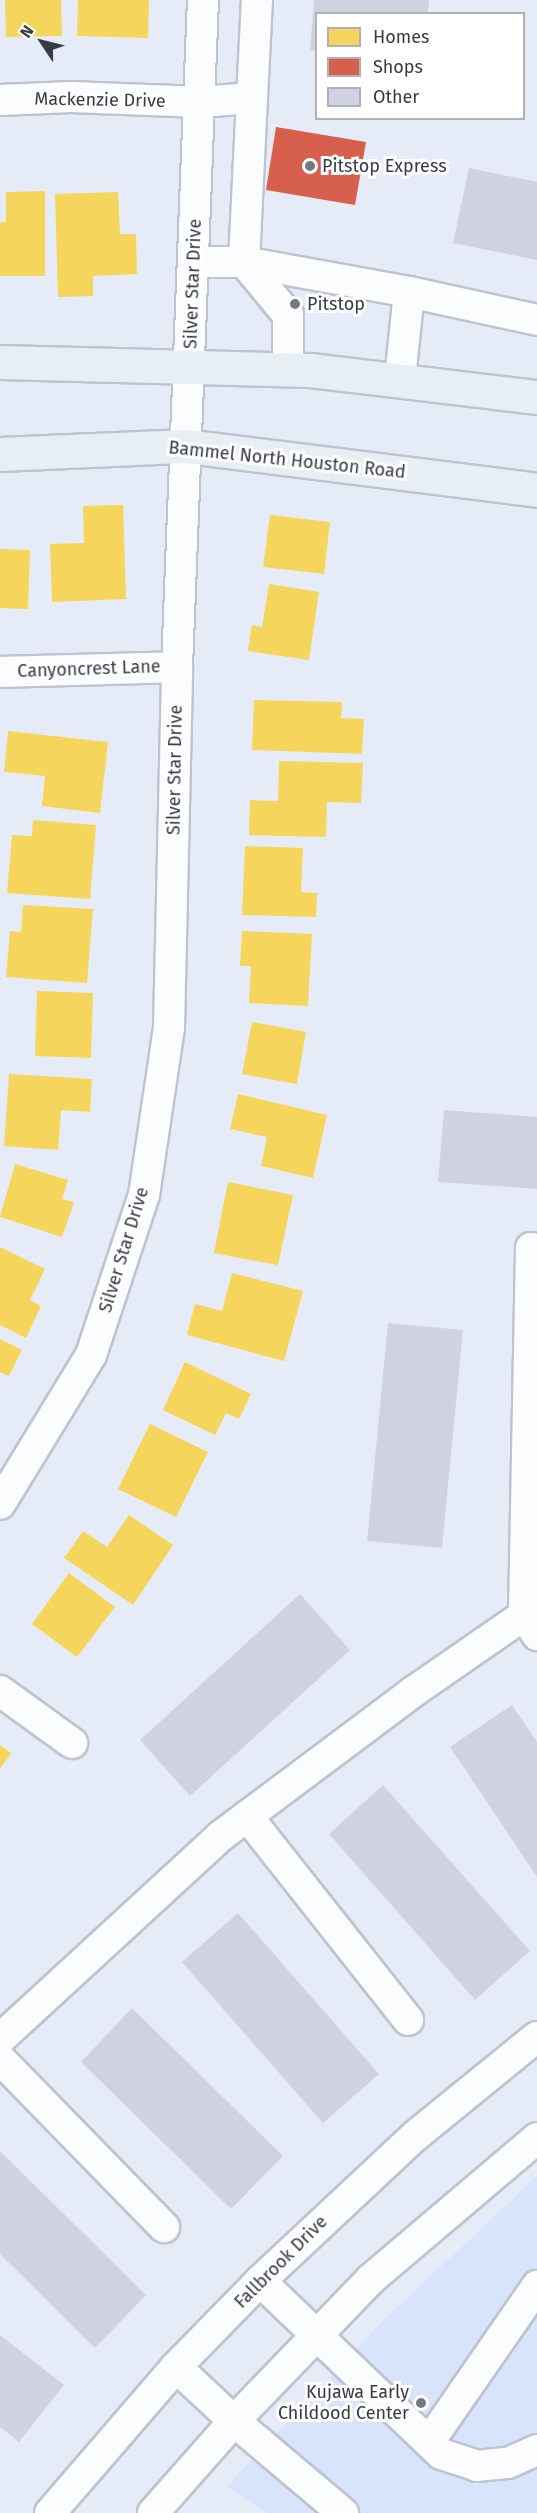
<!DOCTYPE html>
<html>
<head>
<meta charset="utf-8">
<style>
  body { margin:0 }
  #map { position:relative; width:537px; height:2513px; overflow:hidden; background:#e6ecf7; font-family:"Fira Sans",sans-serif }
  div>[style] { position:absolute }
  .built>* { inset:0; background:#d7e4fb }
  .homes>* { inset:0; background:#f6d55c }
  .shops>* { inset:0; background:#d6604d }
  .building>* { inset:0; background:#d1d2e1 }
  .roads { filter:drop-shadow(2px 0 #bec3cd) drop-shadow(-2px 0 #bec3cd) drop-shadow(0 2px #bec3cd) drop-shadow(0 -2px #bec3cd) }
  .minor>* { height:30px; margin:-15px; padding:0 15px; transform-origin:15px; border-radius:15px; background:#fbfcfe }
  .major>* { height:33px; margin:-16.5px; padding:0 16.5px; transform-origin:16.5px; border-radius:16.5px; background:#e7eef4 }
  .dots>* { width:16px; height:16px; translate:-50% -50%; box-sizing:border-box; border:3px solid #fff; border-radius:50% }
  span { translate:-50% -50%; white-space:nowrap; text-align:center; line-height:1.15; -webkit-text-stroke:6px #fff; paint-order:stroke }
  .street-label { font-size:18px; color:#363b45 }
  .poi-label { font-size:18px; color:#363b45 }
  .left { translate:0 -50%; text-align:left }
  .right { translate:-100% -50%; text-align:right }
  .legend { position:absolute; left:315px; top:12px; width:210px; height:108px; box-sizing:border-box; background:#fff; border:2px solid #afb1b5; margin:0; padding:8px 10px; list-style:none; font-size:18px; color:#363b45 }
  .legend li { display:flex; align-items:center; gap:12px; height:30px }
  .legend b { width:30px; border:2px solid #afb1b5 }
  .north { position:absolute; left:12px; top:12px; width:60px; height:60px; -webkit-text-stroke:4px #fff; paint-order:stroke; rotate:305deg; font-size:16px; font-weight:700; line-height:24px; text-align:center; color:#363b45 }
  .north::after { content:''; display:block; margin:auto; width:21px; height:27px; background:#363b45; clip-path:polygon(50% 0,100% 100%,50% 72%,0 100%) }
</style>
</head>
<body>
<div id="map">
  <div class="built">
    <div style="clip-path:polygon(537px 2176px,537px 2513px,267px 2513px,227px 2486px,384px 2320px)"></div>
  </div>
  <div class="homes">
    <div style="clip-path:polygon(5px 0,61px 0,62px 36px,6px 37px)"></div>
    <div style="clip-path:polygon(78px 0,149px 0,148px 38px,77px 36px)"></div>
    <div style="clip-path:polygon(45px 191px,45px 276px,0 276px,0 222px,6px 222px,6px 192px)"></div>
    <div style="clip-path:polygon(118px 192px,120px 234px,136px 234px,137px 274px,93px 276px,93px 296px,58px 297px,55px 194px)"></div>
    <div style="clip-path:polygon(123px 505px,126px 599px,52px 602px,50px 544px,84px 543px,83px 506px)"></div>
    <div style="clip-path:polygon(270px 515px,330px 522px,324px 574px,263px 567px)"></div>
    <div style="clip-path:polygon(0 549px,30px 550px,28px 609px,0 608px)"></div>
    <div style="clip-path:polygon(269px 584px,319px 592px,309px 660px,248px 651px,252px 625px,262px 627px)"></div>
    <div style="clip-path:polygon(254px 700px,342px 702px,341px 718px,364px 719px,362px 754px,252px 750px)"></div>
    <div style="clip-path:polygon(8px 731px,108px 742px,100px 813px,42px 806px,45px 776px,4px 772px)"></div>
    <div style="clip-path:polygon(279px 761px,363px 763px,361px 803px,327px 802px,326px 837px,249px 835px,250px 800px,278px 801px)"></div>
    <div style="clip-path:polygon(33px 820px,96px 825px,90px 899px,7px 893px,12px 835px,32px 836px)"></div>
    <div style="clip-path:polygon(245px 846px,303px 848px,301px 892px,317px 893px,316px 917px,242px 915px)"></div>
    <div style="clip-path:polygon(23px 905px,93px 909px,87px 983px,6px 977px,10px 931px,21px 932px)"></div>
    <div style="clip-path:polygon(242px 931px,312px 934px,308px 1006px,249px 1003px,251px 966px,240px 966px)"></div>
    <div style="clip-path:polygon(37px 991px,93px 993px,91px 1058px,35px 1056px)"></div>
    <div style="clip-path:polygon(252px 1022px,306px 1032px,297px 1084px,242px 1074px)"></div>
    <div style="clip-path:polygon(9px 1074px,92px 1079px,90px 1112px,61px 1110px,58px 1150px,4px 1146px)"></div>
    <div style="clip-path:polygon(238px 1094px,327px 1115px,313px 1178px,261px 1166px,267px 1137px,230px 1129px)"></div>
    <div style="clip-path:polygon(15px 1164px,68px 1180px,62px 1199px,74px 1202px,62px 1237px,0 1217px)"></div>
    <div style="clip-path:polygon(228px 1182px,293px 1195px,278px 1265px,214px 1253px)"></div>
    <div style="clip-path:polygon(0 1247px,45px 1269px,30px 1300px,41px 1306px,26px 1338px,0 1325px)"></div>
    <div style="clip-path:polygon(232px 1273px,303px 1291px,284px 1361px,187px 1335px,195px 1304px,222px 1311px)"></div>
    <div style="clip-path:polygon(0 1339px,22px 1350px,9px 1376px,0 1372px)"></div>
    <div style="clip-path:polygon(185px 1362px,251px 1394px,239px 1419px,226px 1413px,215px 1435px,163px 1410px)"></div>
    <div style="clip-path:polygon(150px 1424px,208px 1452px,176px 1517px,118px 1489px)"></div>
    <div style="clip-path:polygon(129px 1515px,173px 1545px,133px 1605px,64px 1558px,83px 1531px,107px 1547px)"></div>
    <div style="clip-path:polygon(69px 1573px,115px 1607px,77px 1657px,32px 1624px)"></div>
    <div style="clip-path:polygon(0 1745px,11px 1753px,0 1769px)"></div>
  </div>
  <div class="shops">
    <div style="clip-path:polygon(276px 127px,366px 142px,355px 205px,266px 190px)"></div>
  </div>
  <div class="building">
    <div style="clip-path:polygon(314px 0,429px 0,428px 14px,316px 14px,316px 51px,310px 51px)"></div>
    <div style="clip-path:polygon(469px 168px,537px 182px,537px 260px,453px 243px)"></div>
    <div style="clip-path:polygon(444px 1110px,537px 1117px,537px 1189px,438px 1182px)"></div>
    <div style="clip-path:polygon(388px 1323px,463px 1330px,442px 1548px,367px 1541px)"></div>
    <div style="clip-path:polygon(300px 1594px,350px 1650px,190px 1796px,140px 1740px)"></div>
    <div style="clip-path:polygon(512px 1705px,537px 1742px,537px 1877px,450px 1747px)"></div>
    <div style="clip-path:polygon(383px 1785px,530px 1951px,475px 2000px,329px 1834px)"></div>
    <div style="clip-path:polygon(238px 1913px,379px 2074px,323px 2123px,182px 1962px)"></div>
    <div style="clip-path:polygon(132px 2008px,283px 2156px,231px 2209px,81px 2062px)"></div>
    <div style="clip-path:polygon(0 2151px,146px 2295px,95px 2348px,0 2254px)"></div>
    <div style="clip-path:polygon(0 2335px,64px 2385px,19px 2442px,0 2427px)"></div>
  </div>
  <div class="roads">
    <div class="minor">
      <div style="left:252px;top:98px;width:164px;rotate:92.8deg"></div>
      <div style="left:244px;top:262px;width:69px;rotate:50.3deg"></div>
      <div style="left:288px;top:315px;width:54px;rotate:90deg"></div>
      <div style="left:0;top:100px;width:71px;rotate:-2.4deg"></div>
      <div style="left:71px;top:97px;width:130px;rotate:2.2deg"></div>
      <div style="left:201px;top:102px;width:51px;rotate:-4.5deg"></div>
      <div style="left:252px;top:98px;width:98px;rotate:-87.1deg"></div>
      <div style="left:194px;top:262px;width:50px"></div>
      <div style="left:244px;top:262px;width:168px;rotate:10.3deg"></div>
      <div style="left:409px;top:292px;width:87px;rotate:95.9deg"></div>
      <div style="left:409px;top:292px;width:131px;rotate:12.3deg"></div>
      <div style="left:0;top:672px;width:177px;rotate:-1.6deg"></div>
      <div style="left:537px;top:1249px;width:6px;rotate:-171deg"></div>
      <div style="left:531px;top:1248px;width:366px;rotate:91.1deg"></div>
      <div style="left:524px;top:1614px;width:25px;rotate:58deg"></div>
      <div style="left:0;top:1504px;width:175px;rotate:-58.6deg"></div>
      <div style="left:91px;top:1355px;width:169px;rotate:-71.7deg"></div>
      <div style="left:144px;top:1195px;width:169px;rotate:-81.5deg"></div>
      <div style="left:169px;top:1028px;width:361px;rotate:-88.7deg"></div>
      <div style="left:177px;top:667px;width:668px;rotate:-87.77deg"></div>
      <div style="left:0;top:1691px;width:89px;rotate:35.8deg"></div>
      <div style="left:247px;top:1816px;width:260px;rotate:51.7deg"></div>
      <div style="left:0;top:2039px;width:301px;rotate:-42.6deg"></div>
      <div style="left:222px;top:1835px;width:239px;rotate:-36.8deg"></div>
      <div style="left:413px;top:1692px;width:151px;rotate:-34.7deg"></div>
      <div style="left:0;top:2059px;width:235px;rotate:45.7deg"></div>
      <div style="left:260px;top:2281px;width:250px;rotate:43.7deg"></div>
      <div style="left:441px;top:2454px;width:38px;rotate:18deg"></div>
      <div style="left:477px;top:2466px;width:31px;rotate:-6deg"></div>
      <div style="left:508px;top:2463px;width:32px;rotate:-24deg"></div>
      <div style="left:176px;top:2367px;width:79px;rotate:43deg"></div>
      <div style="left:234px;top:2421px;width:143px;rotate:40.2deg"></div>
      <div style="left:429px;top:2442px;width:190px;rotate:-55.3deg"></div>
      <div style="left:50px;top:2513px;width:193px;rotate:-49.2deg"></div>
      <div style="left:176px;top:2367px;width:120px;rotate:-45.7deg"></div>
      <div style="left:260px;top:2281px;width:212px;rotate:-43.1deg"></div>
      <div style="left:415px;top:2136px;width:157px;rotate:-39.1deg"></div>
      <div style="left:153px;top:2513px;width:123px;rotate:-48.6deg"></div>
      <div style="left:234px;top:2421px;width:197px;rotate:-46deg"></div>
      <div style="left:371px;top:2279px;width:218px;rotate:-40.3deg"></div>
    </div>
    <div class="major">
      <div style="left:0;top:362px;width:310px;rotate:1.5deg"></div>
      <div style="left:310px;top:370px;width:229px;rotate:6.8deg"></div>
      <div style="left:0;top:454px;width:186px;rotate:-2.5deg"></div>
      <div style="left:186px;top:446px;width:354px;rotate:7.1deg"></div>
    </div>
  </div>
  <div class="dots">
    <div style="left:310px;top:166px;background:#747983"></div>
    <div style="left:295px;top:304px;background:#747983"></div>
    <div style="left:421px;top:2403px;background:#747983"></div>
  </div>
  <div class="street-label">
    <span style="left:100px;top:100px;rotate:1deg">Mackenzie Drive</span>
    <span style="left:193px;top:284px;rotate:-88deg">Silver Star Drive</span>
    <span style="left:287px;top:460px;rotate:6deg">Bammel North Houston Road</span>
    <span style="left:89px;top:669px;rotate:-2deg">Canyoncrest Lane</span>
    <span style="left:175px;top:770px;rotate:-89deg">Silver Star Drive</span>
    <span style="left:124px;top:1250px;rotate:-73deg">Silver Star Drive</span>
    <span style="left:281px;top:2262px;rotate:-45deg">Fallbrook Drive</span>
  </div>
  <div class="poi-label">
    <span class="left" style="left:322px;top:166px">Pitstop Express</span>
    <span class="left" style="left:307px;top:304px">Pitstop</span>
    <span class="right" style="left:409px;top:2403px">Kujawa Early<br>Childood Center</span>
  </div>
  <ul class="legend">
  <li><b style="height:16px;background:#f6d55c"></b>Homes</li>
  <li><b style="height:16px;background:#d6604d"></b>Shops</li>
  <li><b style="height:16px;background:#d1d2e1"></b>Other</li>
  </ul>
  <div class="north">N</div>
</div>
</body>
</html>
